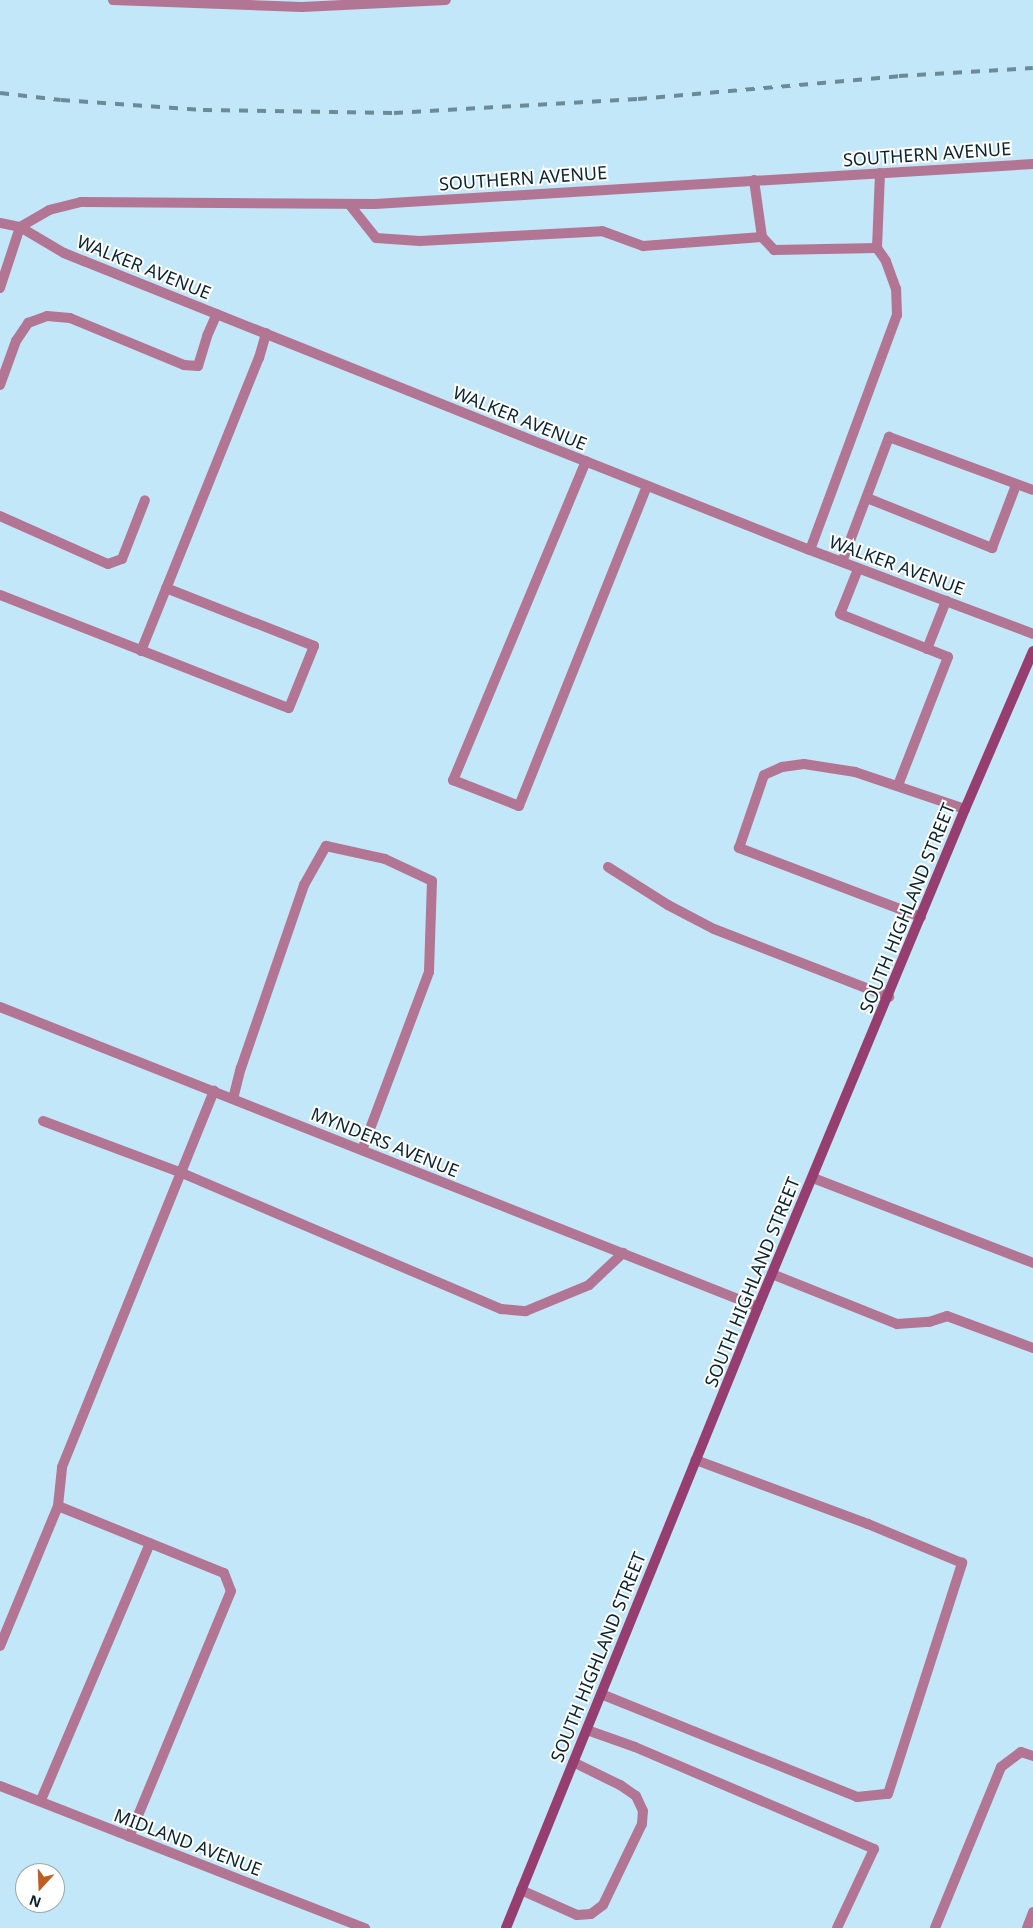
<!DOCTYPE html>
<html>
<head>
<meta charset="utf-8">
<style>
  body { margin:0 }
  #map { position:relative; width:1033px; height:1928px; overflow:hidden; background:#c2e7f8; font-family:"Noto Sans",sans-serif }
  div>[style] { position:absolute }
  .service>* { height:10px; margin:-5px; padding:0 5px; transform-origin:5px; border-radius:5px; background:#b37594 }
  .minor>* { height:10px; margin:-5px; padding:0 5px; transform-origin:5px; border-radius:5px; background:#b37594 }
  .tertiary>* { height:10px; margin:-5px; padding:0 5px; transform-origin:5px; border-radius:5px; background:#b37594 }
  .secondary>* { height:10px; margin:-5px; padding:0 5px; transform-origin:5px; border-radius:5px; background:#963e70 }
  .rail>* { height:4px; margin-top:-2px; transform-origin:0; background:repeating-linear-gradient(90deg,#6b8b98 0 9px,transparent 0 18px) }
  span { translate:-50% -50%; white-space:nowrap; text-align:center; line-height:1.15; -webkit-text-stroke:4px #fff; paint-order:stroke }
  .street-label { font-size:18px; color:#09242e }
  .north { position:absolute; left:15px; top:1863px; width:50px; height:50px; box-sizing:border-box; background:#fff; border:1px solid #9da7ab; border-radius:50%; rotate:200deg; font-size:14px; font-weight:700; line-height:20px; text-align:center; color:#09242e }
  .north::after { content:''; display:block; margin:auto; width:18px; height:22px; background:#c05e22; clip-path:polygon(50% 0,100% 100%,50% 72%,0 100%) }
</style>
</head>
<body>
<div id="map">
  <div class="service">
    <div style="left:754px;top:180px;width:58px;rotate:82deg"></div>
    <div style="left:762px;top:237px;width:18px;rotate:47deg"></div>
    <div style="left:774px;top:250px;width:103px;rotate:-1.1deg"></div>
    <div style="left:349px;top:204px;width:43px;rotate:51.5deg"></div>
    <div style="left:376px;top:238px;width:44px;rotate:3.9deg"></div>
    <div style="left:420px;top:241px;width:182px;rotate:-3.1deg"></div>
    <div style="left:602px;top:231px;width:44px;rotate:20.1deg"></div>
    <div style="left:643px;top:246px;width:119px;rotate:-4.3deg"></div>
    <div style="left:0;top:385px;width:47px;rotate:-70deg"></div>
    <div style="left:16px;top:341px;width:22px;rotate:-56deg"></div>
    <div style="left:28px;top:323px;width:20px;rotate:-20deg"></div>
    <div style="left:47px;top:316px;width:23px;rotate:5deg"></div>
    <div style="left:70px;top:318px;width:123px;rotate:22.4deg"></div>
    <div style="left:184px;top:365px;width:14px;rotate:4deg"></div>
    <div style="left:198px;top:366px;width:31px;rotate:-73deg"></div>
    <div style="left:207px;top:336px;width:24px;rotate:-66deg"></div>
    <div style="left:586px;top:461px;width:346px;rotate:112.6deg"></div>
    <div style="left:453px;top:780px;width:71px;rotate:21.5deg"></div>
    <div style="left:519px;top:806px;width:345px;rotate:-68.2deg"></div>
    <div style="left:867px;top:498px;width:135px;rotate:21.8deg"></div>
    <div style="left:992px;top:548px;width:67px;rotate:-69.1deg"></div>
    <div style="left:0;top:516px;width:118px;rotate:24deg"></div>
    <div style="left:108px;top:564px;width:15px;rotate:-20deg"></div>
    <div style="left:122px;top:559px;width:63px;rotate:-68.7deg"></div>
    <div style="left:810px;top:550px;width:251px;rotate:-69.7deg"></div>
    <div style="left:897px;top:315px;width:26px;rotate:-92deg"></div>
    <div style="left:896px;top:289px;width:30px;rotate:-110deg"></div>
    <div style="left:886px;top:261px;width:16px;rotate:-125deg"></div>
    <div style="left:877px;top:248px;width:75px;rotate:-87.7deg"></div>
    <div style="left:842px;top:562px;width:134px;rotate:-69.4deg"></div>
    <div style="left:889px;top:437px;width:153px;rotate:20.2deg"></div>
    <div style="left:858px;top:569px;width:48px;rotate:111.8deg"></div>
    <div style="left:840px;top:614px;width:116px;rotate:21.7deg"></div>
    <div style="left:948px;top:657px;width:137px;rotate:111.3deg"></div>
    <div style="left:0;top:595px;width:310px;rotate:21.4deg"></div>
    <div style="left:289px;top:708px;width:67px;rotate:-68deg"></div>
    <div style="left:314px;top:646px;width:159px;rotate:-158.6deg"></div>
    <div style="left:927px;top:649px;width:52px;rotate:-68.4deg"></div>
    <div style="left:141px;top:651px;width:316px;rotate:-68.1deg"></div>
    <div style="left:259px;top:358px;width:26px;rotate:-74deg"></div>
    <div style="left:608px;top:867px;width:71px;rotate:32.3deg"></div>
    <div style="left:668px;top:905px;width:52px;rotate:27.6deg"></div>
    <div style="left:714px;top:929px;width:188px;rotate:21.2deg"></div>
    <div style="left:921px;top:917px;width:195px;rotate:-159.2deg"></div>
    <div style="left:739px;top:848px;width:77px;rotate:-71.1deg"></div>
    <div style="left:764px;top:775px;width:20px;rotate:-24deg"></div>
    <div style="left:782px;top:767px;width:22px;rotate:-8deg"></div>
    <div style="left:804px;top:764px;width:52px;rotate:8.9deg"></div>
    <div style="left:855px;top:772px;width:116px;rotate:18.6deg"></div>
    <div style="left:233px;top:1099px;width:32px;rotate:-76deg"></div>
    <div style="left:241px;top:1068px;width:194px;rotate:-71deg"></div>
    <div style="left:304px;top:885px;width:45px;rotate:-60.6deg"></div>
    <div style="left:326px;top:846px;width:60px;rotate:12.4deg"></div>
    <div style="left:385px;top:859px;width:52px;rotate:25.1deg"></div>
    <div style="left:432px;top:881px;width:91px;rotate:91.9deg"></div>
    <div style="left:429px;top:972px;width:190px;rotate:110.6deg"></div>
    <div style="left:43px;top:1121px;width:148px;rotate:20.5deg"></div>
    <div style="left:182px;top:1173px;width:347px;rotate:23.1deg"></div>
    <div style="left:501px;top:1309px;width:25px;rotate:5deg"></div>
    <div style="left:526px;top:1311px;width:68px;rotate:-22.4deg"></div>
    <div style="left:589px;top:1285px;width:47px;rotate:-43.3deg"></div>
    <div style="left:813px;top:1178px;width:236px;rotate:21.1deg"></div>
    <div style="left:772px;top:1274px;width:135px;rotate:21.8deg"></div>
    <div style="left:897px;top:1324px;width:32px;rotate:-4deg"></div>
    <div style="left:929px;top:1322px;width:19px;rotate:-18deg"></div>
    <div style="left:947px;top:1316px;width:92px;rotate:20.4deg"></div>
    <div style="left:58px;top:1506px;width:39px;rotate:-84deg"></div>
    <div style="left:62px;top:1467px;width:406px;rotate:-68deg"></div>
    <div style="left:0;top:1646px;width:152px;rotate:-67.5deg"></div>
    <div style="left:58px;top:1506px;width:179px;rotate:22deg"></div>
    <div style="left:224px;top:1573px;width:19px;rotate:69deg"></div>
    <div style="left:231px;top:1591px;width:266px;rotate:112.5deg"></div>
    <div style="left:601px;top:1694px;width:276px;rotate:21.9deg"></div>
    <div style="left:857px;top:1797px;width:31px;rotate:-6deg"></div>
    <div style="left:888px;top:1794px;width:243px;rotate:-72.2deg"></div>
    <div style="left:962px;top:1563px;width:102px;rotate:-157.5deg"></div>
    <div style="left:868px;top:1524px;width:184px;rotate:-159.6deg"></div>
    <div style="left:587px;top:1730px;width:51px;rotate:19.5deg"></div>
    <div style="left:635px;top:1747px;width:260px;rotate:23.1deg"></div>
    <div style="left:874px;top:1849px;width:87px;rotate:115.1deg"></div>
    <div style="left:41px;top:1800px;width:279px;rotate:-67deg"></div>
    <div style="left:521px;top:1890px;width:61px;rotate:24.1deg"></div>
    <div style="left:577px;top:1915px;width:14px;rotate:-4deg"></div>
    <div style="left:591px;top:1914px;width:15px;rotate:-37deg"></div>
    <div style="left:603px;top:1905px;width:90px;rotate:-64.3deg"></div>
    <div style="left:642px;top:1824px;width:13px;rotate:-86deg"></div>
    <div style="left:643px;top:1811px;width:17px;rotate:-115deg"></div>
    <div style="left:636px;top:1796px;width:19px;rotate:-145deg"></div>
    <div style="left:620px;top:1785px;width:52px;rotate:-153.9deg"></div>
    <div style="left:935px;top:1928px;width:174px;rotate:-67.7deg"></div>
    <div style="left:1001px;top:1767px;width:25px;rotate:-37deg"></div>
    <div style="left:1021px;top:1752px;width:13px;rotate:18deg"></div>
    <div style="left:1027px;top:1928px;width:17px;rotate:-69deg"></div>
  </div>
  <div class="minor">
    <div style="left:0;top:288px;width:64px;rotate:-71.8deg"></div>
    <div style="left:0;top:1007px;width:815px;rotate:21.59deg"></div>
    <div style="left:0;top:1786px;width:392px;rotate:21.3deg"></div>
  </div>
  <div class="tertiary">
    <div style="left:113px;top:0;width:189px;rotate:2.1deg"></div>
    <div style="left:302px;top:7px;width:144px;rotate:-2.8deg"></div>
    <div style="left:0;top:223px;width:20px;rotate:11deg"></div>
    <div style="left:20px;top:227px;width:51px;rotate:30.6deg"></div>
    <div style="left:64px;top:253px;width:22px;rotate:22deg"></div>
    <div style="left:84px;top:261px;width:493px;rotate:21.8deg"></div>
    <div style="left:542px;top:444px;width:288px;rotate:21.6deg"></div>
    <div style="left:810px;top:550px;width:238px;rotate:20.6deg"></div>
    <div style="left:20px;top:227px;width:34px;rotate:-30deg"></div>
    <div style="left:49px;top:210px;width:33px;rotate:-14deg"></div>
    <div style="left:81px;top:202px;width:294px;rotate:0.4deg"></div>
    <div style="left:375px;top:204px;width:659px;rotate:-3.48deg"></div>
  </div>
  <div class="secondary">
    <div style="left:506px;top:1928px;width:670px;rotate:-67.91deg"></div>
    <div style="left:758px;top:1307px;width:539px;rotate:-67.43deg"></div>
    <div style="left:965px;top:809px;width:172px;rotate:-66.7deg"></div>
  </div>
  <div class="rail">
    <div style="left:0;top:93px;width:61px;rotate:6.5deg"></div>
    <div style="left:61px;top:100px;width:142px;rotate:4deg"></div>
    <div style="left:203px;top:110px;width:191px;rotate:0.9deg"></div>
    <div style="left:394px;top:113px;width:244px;rotate:-3.3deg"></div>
    <div style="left:638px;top:99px;width:262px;rotate:-5deg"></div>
    <div style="left:899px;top:76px;width:134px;rotate:-3.4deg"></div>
  </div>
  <div class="street-label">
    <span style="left:927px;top:154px;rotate:-4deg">SOUTHERN AVENUE</span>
    <span style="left:523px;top:178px;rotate:-4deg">SOUTHERN AVENUE</span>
    <span style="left:144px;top:267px;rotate:22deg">WALKER AVENUE</span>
    <span style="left:520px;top:418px;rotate:22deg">WALKER AVENUE</span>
    <span style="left:897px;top:565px;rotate:20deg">WALKER AVENUE</span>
    <span style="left:907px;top:908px;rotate:-68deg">SOUTH HIGHLAND STREET</span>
    <span style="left:385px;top:1142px;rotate:22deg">MYNDERS AVENUE</span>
    <span style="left:752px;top:1282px;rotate:-68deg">SOUTH HIGHLAND STREET</span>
    <span style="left:598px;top:1657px;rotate:-68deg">SOUTH HIGHLAND STREET</span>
    <span style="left:188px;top:1842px;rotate:21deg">MIDLAND AVENUE</span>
  </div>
  <div class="north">N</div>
</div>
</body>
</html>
